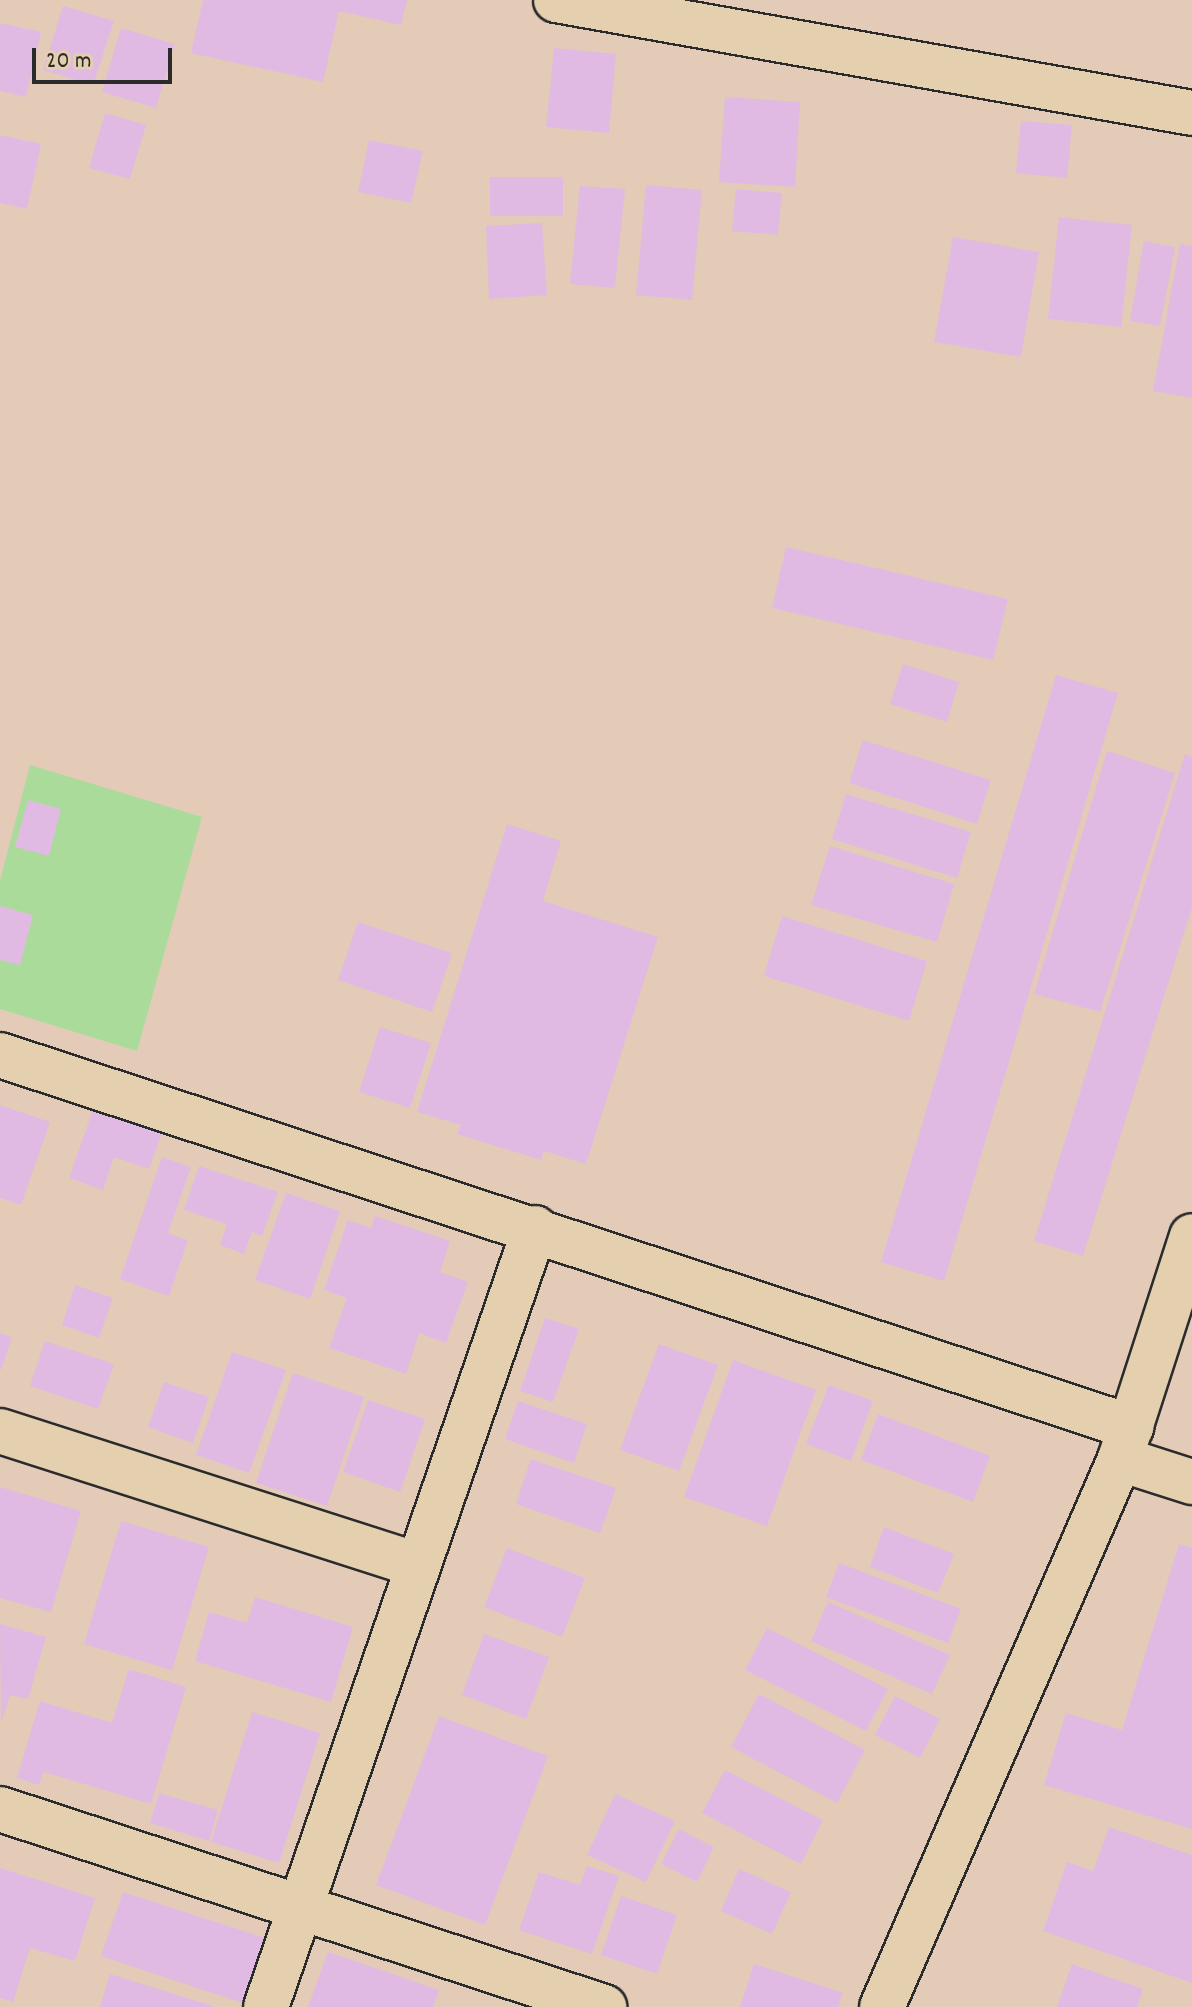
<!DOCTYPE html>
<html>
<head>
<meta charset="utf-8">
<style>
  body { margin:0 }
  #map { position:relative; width:1192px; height:2007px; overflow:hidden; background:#e3cbb8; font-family:Dekko,sans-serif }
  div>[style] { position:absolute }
  .green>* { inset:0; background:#abdb9b }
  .building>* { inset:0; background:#e0bae2 }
  .roads { filter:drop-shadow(2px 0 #2b2b2b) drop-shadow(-2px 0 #2b2b2b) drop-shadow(0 2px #2b2b2b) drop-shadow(0 -2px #2b2b2b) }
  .street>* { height:44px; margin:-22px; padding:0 22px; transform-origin:22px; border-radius:22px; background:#e4cfae }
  span { translate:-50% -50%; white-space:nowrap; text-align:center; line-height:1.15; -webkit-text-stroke:6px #e4cfae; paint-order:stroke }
  .scale { position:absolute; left:32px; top:48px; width:140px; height:36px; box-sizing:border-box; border:4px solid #2b2b2b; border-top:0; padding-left:10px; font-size:24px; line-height:28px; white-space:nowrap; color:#2b2b2b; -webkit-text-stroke:6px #e4cfae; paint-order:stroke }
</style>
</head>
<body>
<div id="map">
  <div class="green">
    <div style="clip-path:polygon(30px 765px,202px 817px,137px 1051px,0 1009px,0 881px)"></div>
  </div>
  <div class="building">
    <div style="clip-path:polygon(203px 0,407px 0,401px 25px,339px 11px,323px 82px,191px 53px)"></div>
    <div style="clip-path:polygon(63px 6px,114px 21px,93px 85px,43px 70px)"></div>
    <div style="clip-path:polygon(0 23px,41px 32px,26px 97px,0 91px)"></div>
    <div style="clip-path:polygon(121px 28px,175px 44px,156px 108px,102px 92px)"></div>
    <div style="clip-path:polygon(554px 48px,616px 54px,609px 133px,546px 127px)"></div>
    <div style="clip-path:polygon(725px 97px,800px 102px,795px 187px,719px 182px)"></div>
    <div style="clip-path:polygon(105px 113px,146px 125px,130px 179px,89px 168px)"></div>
    <div style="clip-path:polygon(1021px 121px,1072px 125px,1067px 178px,1016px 173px)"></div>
    <div style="clip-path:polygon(0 135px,41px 144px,27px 209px,0 203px)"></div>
    <div style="clip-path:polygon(369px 140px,423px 151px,411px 203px,358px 192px)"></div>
    <div style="clip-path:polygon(490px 177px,563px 177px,563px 216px,490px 216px)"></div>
    <div style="clip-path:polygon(646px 185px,702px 190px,692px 300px,636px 295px)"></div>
    <div style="clip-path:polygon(580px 186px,625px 189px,615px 288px,570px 284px)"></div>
    <div style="clip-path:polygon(736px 189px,782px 193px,778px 235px,732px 231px)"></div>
    <div style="clip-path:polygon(1059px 217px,1132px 225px,1121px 327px,1048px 319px)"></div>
    <div style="clip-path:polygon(542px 223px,547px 295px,489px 299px,486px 226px)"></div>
    <div style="clip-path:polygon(953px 237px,1039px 252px,1021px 357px,934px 342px)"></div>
    <div style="clip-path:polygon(1144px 241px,1175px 247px,1160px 326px,1130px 321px)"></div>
    <div style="clip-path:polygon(1180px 244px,1192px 246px,1192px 398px,1153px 391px)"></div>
    <div style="clip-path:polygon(786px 547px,1008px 599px,993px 660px,772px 608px)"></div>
    <div style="clip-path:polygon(903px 664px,959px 682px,947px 722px,890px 704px)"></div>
    <div style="clip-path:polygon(1056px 675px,1118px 693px,944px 1281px,881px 1262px)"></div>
    <div style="clip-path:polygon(863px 740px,991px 780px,977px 824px,849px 783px)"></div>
    <div style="clip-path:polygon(1107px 751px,1175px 773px,1100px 1012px,1034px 994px)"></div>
    <div style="clip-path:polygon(1185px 754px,1192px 757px,1192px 907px,1083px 1256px,1034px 1241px)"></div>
    <div style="clip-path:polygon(846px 794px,971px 832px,957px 878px,832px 839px)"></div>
    <div style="clip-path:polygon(28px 800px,61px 809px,49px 856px,15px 847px)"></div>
    <div style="clip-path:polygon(507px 824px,561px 841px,543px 901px,658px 937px,586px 1164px,544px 1151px,541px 1160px,457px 1134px,461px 1125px,417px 1112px)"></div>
    <div style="clip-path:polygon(830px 846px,954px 884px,937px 942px,811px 905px)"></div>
    <div style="clip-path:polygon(0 906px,33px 915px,20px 965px,0 960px)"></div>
    <div style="clip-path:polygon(782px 916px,927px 961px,909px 1021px,764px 976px)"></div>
    <div style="clip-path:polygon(358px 922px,452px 953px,432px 1012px,338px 980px)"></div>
    <div style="clip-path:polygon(380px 1027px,431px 1043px,410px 1108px,359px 1092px)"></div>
    <div style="clip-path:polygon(0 1105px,50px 1122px,21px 1205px,0 1198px)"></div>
    <div style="clip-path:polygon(94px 1107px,163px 1130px,149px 1169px,114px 1157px,103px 1190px,69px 1178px)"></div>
    <div style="clip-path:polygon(162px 1157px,191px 1167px,168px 1233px,188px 1240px,169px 1296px,120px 1279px)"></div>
    <div style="clip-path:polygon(199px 1166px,278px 1192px,262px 1236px,252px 1232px,244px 1254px,220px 1245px,227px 1224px,184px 1210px)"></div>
    <div style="clip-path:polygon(286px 1193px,340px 1211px,310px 1299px,255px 1280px)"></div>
    <div style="clip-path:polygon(375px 1216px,450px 1241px,440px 1272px,468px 1282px,446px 1343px,419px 1333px,406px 1374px,329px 1348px,347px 1298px,324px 1290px,348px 1220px,371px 1228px)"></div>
    <div style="clip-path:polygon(75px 1285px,113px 1298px,99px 1338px,62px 1325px)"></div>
    <div style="clip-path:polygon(545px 1318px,579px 1329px,553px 1402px,520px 1391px)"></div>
    <div style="clip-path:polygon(0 1333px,12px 1337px,1px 1370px,0 1370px)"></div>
    <div style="clip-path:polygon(45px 1341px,114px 1364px,98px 1409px,30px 1386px)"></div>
    <div style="clip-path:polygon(659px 1344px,718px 1365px,679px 1471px,620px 1450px)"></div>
    <div style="clip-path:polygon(232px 1352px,286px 1370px,249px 1473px,196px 1455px)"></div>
    <div style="clip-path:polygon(733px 1360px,816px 1390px,767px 1526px,684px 1497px)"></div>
    <div style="clip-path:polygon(293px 1373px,364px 1397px,327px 1506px,256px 1483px)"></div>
    <div style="clip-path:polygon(164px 1382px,209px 1397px,193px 1443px,148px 1427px)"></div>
    <div style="clip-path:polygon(829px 1385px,873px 1401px,851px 1461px,806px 1444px)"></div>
    <div style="clip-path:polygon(368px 1400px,425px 1419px,400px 1492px,343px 1472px)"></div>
    <div style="clip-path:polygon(518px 1401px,587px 1424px,574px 1463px,505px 1439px)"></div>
    <div style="clip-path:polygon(878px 1414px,990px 1456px,973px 1502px,861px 1460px)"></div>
    <div style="clip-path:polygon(531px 1459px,616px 1488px,600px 1533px,516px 1504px)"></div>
    <div style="clip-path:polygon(0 1487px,81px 1511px,51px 1612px,0 1598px)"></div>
    <div style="clip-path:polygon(121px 1521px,209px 1547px,172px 1670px,84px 1644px)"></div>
    <div style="clip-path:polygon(884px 1527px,954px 1554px,938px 1593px,870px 1567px)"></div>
    <div style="clip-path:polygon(1179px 1544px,1192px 1548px,1192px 1829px,1044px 1785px,1066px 1713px,1122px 1730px)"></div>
    <div style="clip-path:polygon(507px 1548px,585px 1578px,562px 1637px,484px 1607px)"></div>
    <div style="clip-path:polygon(839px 1563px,961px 1609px,948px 1643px,826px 1597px)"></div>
    <div style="clip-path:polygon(255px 1597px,353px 1627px,331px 1702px,195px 1661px,209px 1612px,247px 1623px)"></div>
    <div style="clip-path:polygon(828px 1602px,950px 1655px,932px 1694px,811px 1641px)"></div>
    <div style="clip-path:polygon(0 1624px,46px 1637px,28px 1699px,10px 1695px,1px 1724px)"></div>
    <div style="clip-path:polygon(767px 1628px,888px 1689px,866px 1731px,745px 1670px)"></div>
    <div style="clip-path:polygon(484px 1634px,549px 1657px,526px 1719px,462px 1695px)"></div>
    <div style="clip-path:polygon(129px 1669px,186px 1687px,151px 1804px,44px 1772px,39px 1785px,17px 1778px,40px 1701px,112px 1723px)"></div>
    <div style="clip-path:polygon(759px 1694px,865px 1750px,837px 1803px,731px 1747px)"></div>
    <div style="clip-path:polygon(895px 1696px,940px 1719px,920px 1758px,875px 1735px)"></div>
    <div style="clip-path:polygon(252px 1712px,320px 1733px,279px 1863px,211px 1842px)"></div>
    <div style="clip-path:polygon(439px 1716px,548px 1756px,485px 1925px,376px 1885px)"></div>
    <div style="clip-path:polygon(725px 1770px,823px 1820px,801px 1864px,702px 1813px)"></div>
    <div style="clip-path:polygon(159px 1793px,218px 1810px,209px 1841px,150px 1823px)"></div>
    <div style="clip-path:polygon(615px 1794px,675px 1821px,646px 1882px,587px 1855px)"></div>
    <div style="clip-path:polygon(1109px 1827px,1192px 1855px,1192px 1983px,1043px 1931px,1067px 1862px,1093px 1871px)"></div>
    <div style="clip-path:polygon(679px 1829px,714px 1847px,697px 1882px,661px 1864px)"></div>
    <div style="clip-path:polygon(587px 1866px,619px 1876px,592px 1954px,519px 1930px,539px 1872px,580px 1885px)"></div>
    <div style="clip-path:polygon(0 1868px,95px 1898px,75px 1961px,30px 1948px,13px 2002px,0 1998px)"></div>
    <div style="clip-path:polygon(739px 1869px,791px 1892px,772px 1934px,721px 1911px)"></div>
    <div style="clip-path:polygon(123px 1892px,265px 1938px,243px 2003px,101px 1956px)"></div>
    <div style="clip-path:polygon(621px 1896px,677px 1915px,657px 1974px,601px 1955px)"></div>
    <div style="clip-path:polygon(328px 1952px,439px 1990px,433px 2007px,308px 2007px)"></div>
    <div style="clip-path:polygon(754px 1964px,843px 1993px,838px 2007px,740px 2007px)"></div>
    <div style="clip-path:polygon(1072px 1964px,1143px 1989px,1137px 2007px,1057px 2007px)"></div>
    <div style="clip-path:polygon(110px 1974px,213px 2006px,213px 2007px,100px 2007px)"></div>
  </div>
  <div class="roads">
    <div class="street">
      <div style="left:556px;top:0;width:646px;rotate:10.07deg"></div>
      <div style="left:0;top:1055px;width:1191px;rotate:18.21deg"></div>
      <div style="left:0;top:1431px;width:436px;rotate:17.8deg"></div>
      <div style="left:1120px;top:1459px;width:76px;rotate:17.7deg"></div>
      <div style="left:0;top:1809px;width:636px;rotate:18.15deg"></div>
      <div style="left:266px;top:2007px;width:824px;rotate:-70.95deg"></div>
      <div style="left:882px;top:2007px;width:597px;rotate:-66.52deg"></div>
      <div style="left:1120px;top:1459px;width:234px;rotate:-72.1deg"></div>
    </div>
  </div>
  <div class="scale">20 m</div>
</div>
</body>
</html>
